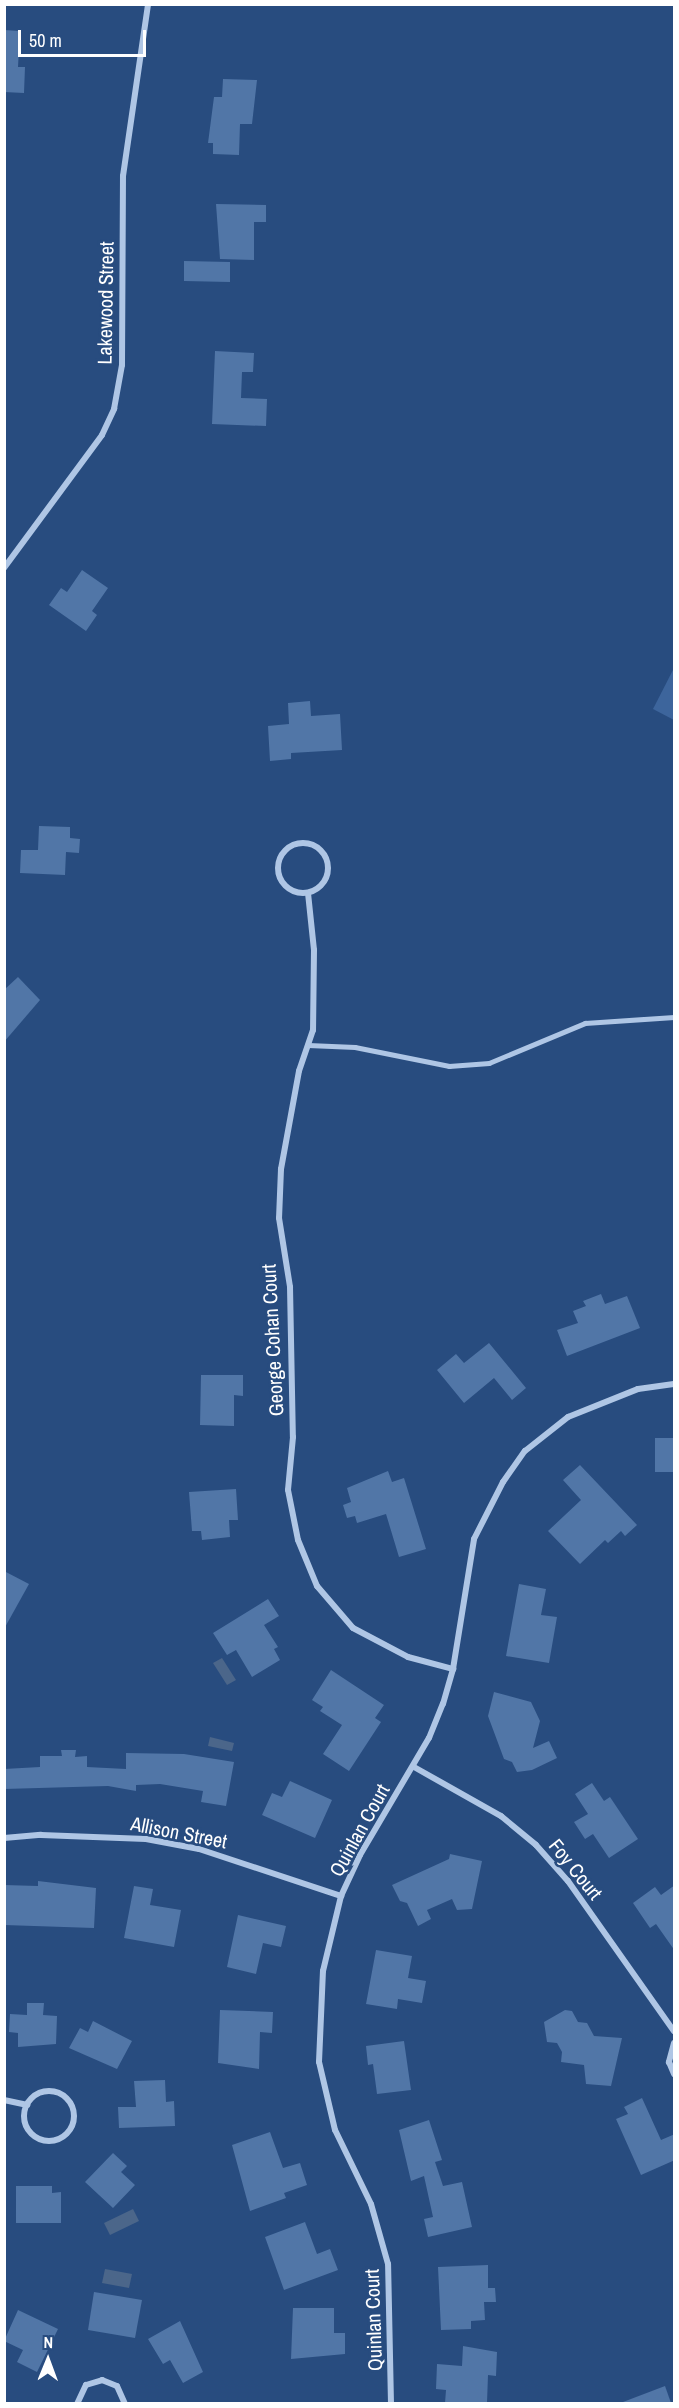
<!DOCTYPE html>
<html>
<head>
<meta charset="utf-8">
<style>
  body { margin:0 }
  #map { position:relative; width:679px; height:2408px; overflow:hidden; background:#284c7f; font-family:"Archivo Narrow",sans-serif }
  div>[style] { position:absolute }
  .green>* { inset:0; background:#3d659c }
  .water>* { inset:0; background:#4b668a }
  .building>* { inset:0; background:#5176a7 }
  .service>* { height:4.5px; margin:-2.25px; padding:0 2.25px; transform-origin:2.25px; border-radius:2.25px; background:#afc6e5 }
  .minor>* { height:6px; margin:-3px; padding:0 3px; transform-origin:3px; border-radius:3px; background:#afc6e5 }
  .minor>.ring { margin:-3px; padding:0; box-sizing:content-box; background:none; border:6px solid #afc6e5; border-radius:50% }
  span { translate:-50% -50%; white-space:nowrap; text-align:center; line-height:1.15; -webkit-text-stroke:5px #284c7f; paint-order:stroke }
  .street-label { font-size:20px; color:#fff }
  .frame { position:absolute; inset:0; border:6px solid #fff; pointer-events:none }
  .north { position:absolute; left:18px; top:2330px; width:60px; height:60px; -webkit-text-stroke:4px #284c7f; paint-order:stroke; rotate:1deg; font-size:16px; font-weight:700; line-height:24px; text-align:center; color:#fff }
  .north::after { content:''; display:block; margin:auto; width:21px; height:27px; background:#fff; clip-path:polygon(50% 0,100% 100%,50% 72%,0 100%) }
  .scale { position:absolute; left:18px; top:30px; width:128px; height:27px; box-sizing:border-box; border:3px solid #fff; border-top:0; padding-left:8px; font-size:18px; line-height:21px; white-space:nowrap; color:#fff; -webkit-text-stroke:4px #284c7f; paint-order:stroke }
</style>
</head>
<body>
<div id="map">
  <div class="green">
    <div style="clip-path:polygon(674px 668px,674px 720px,653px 709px)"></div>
  </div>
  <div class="water">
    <div style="clip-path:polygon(222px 1658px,236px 1680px,227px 1685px,213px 1663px)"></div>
    <div style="clip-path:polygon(210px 1737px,234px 1743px,232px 1751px,208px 1746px)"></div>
    <div style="clip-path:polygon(133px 2209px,139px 2221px,110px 2235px,104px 2223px)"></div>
    <div style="clip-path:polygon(105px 2269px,132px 2274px,129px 2288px,102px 2283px)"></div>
  </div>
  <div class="building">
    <div style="clip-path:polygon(4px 30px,20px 31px,18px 67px,25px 67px,24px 93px,4px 92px)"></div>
    <div style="clip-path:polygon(223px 79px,257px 80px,252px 124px,240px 124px,239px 155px,213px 154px,213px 143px,208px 143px,214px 97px,222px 97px)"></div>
    <div style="clip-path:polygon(216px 204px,266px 205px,266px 222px,254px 222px,254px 260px,220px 259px)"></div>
    <div style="clip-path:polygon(184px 261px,230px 262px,230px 282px,184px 281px)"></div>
    <div style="clip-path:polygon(215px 351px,254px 353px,253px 372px,242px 372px,241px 398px,267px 399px,266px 426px,212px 424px)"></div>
    <div style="clip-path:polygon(82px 570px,108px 588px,92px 611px,97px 615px,86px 631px,49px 605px,61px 588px,67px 592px)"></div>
    <div style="clip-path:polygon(310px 701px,311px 716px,340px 714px,342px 750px,291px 753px,291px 759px,270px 761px,268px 726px,289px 724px,288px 703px)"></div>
    <div style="clip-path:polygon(39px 826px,70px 827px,70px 838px,80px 839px,79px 853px,66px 852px,65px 875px,20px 873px,21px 850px,38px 850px)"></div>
    <div style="clip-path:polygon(18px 977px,40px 1000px,4px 1042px,4px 990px)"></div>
    <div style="clip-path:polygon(601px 1294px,605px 1304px,627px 1296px,640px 1328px,567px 1356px,557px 1330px,578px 1323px,573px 1311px,586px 1306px,583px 1301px)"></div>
    <div style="clip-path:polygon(489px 1343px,526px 1388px,512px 1400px,494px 1378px,464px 1403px,437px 1370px,456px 1354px,464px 1363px)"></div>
    <div style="clip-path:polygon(201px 1375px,243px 1375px,243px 1396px,234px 1395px,234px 1426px,200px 1425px)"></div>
    <div style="clip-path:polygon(655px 1438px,675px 1438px,675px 1472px,655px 1472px)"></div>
    <div style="clip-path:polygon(580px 1465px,637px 1525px,625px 1536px,621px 1531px,608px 1543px,605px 1540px,580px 1564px,548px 1531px,581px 1500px,563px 1480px)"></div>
    <div style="clip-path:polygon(388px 1471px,392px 1482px,404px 1478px,426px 1549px,399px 1557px,386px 1514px,357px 1523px,355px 1516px,347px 1518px,343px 1505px,351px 1502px,347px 1488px)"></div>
    <div style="clip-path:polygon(236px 1489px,238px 1520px,229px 1520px,230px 1537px,202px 1540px,201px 1531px,192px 1531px,189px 1492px)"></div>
    <div style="clip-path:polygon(4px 1571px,29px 1584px,4px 1629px)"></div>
    <div style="clip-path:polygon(519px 1584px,546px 1589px,541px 1615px,557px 1617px,549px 1663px,506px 1656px)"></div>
    <div style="clip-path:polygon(268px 1599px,279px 1616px,264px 1625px,278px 1647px,274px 1649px,280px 1660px,252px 1677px,236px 1650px,227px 1655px,213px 1633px)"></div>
    <div style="clip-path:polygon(331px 1670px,384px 1705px,375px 1718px,381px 1722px,349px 1771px,323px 1754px,342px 1725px,320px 1711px,323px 1707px,312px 1700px)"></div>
    <div style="clip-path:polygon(494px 1692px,531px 1702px,540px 1721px,533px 1748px,549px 1741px,557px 1758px,532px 1770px,517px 1772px,512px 1762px,504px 1759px,488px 1716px)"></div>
    <div style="clip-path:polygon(61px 1750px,76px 1750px,75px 1757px,87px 1756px,87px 1767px,126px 1769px,126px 1753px,184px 1754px,234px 1762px,226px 1806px,201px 1802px,203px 1791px,160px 1784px,136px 1785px,136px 1791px,108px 1786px,4px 1789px,4px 1769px,40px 1767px,40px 1756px,62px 1756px)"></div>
    <div style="clip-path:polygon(290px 1781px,332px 1800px,315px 1838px,262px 1815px,272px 1793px,282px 1797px)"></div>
    <div style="clip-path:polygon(592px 1783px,604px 1801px,610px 1797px,638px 1839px,609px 1858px,593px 1834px,585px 1839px,574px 1822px,588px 1814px,575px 1794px)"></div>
    <div style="clip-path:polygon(450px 1854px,482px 1861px,472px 1909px,457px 1910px,452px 1899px,427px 1910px,431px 1919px,418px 1926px,407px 1903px,400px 1901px,392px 1885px,449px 1859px)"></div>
    <div style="clip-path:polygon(38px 1881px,96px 1888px,94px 1928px,4px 1925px,4px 1885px,38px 1886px)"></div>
    <div style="clip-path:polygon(675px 1885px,675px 1951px,656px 1924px,650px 1928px,633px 1903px,655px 1887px,661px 1895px)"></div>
    <div style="clip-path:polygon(134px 1886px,153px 1889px,150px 1905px,181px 1910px,174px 1947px,124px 1938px)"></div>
    <div style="clip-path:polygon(238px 1915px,286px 1926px,281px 1947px,263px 1943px,256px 1974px,227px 1967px)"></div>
    <div style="clip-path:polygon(376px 1950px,412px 1956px,408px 1978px,426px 1981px,422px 2003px,398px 1999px,397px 2009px,366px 2004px)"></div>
    <div style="clip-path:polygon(27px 2003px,44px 2003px,43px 2015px,57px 2016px,56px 2044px,18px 2047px,18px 2033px,9px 2032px,10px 2014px,27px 2015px)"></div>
    <div style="clip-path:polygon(220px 2010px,273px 2012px,272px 2033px,260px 2032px,259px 2069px,218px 2063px)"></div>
    <div style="clip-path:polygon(565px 2010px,572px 2011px,578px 2022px,587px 2023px,594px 2036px,622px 2038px,611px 2086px,586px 2084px,584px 2065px,561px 2062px,562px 2052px,557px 2043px,547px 2042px,544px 2022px)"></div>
    <div style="clip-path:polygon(93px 2021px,132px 2041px,117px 2069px,69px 2048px,80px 2028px,88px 2032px)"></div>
    <div style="clip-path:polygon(404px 2041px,411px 2090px,377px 2094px,373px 2064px,368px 2065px,366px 2046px)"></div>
    <div style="clip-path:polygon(165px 2080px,166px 2102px,174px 2101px,175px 2126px,119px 2128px,118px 2107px,136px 2107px,134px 2081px)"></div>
    <div style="clip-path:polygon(642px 2098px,661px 2140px,675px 2134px,675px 2160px,641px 2175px,616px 2119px,628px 2114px,624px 2107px)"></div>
    <div style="clip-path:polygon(429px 2120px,442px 2160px,435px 2162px,443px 2186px,462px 2182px,472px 2227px,428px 2237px,424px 2219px,433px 2217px,424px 2176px,411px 2181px,399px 2130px)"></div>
    <div style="clip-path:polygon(270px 2132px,283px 2168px,300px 2163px,307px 2185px,284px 2193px,286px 2198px,250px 2211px,232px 2145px)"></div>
    <div style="clip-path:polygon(113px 2153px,127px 2166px,121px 2172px,135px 2185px,113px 2208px,85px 2182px)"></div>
    <div style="clip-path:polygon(16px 2186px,52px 2186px,52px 2193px,61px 2192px,61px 2223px,16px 2223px)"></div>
    <div style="clip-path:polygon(305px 2222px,317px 2254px,330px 2249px,338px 2270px,284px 2290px,265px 2237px)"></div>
    <div style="clip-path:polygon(488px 2265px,488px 2288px,495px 2288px,496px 2302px,484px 2302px,485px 2320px,471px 2321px,471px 2329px,441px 2330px,438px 2267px)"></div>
    <div style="clip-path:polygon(94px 2292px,142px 2300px,135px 2338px,88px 2330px)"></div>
    <div style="clip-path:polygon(293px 2308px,334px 2308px,334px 2333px,345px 2333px,345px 2354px,291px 2359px)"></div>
    <div style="clip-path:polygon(18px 2310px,58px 2329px,37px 2372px,17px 2362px,23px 2350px,4px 2341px)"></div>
    <div style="clip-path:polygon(180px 2321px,203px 2372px,183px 2383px,170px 2360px,163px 2364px,148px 2339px)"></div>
    <div style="clip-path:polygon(463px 2346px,497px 2352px,496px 2376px,488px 2375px,487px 2403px,445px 2403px,446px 2390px,436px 2389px,437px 2364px,462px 2366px)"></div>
    <div style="clip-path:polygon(665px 2386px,671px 2403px,623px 2403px,623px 2402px)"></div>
  </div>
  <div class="service">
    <div style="left:308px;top:1045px;width:47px;rotate:2.4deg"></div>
    <div style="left:355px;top:1047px;width:96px;rotate:11.4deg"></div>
    <div style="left:449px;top:1066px;width:40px;rotate:-4.3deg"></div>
    <div style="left:489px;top:1063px;width:104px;rotate:-22.6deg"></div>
    <div style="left:585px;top:1023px;width:89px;rotate:-3.9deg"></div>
  </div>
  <div class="minor">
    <div style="left:4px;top:568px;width:165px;rotate:-53.6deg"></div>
    <div style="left:102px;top:435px;width:29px;rotate:-65deg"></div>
    <div style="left:114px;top:409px;width:45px;rotate:-79.7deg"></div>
    <div style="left:122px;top:365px;width:189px;rotate:-89.7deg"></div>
    <div style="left:123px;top:176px;width:174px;rotate:-81.7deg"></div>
    <div class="ring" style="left:278px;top:843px;width:44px;height:44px"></div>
    <div style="left:308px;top:893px;width:57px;rotate:84deg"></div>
    <div style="left:314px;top:950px;width:80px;rotate:90.7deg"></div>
    <div style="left:313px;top:1030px;width:43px;rotate:108.9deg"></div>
    <div style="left:299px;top:1071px;width:100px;rotate:100.4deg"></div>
    <div style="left:281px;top:1169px;width:49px;rotate:92.3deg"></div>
    <div style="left:279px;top:1218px;width:70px;rotate:80.9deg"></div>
    <div style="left:290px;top:1287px;width:150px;rotate:88.9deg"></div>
    <div style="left:293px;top:1437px;width:53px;rotate:95.4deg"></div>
    <div style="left:288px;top:1490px;width:51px;rotate:78.7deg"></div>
    <div style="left:298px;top:1540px;width:50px;rotate:67.6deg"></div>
    <div style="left:317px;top:1586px;width:55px;rotate:49.4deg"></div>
    <div style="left:353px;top:1628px;width:62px;rotate:27.8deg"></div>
    <div style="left:408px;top:1657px;width:47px;rotate:14.9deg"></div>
    <div style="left:414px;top:1767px;width:100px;rotate:29.4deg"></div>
    <div style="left:501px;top:1816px;width:45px;rotate:39.6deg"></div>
    <div style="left:536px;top:1845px;width:48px;rotate:48.4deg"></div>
    <div style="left:568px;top:1881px;width:184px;rotate:54.8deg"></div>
    <div style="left:4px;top:1838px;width:37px;rotate:-5deg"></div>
    <div style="left:41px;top:1835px;width:105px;rotate:2.2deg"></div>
    <div style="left:146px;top:1839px;width:54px;rotate:10.7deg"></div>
    <div style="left:199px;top:1849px;width:150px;rotate:18.3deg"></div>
    <div style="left:674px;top:2043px;width:20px;rotate:105deg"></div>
    <div style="left:669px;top:2062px;width:13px;rotate:67deg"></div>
    <div class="ring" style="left:24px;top:2091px;width:44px;height:44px"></div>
    <div style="left:4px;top:2100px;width:24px;rotate:12deg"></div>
    <div style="left:77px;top:2404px;width:21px;rotate:-65deg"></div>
    <div style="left:86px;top:2385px;width:17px;rotate:-17deg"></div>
    <div style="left:102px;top:2380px;width:16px;rotate:22deg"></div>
    <div style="left:117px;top:2386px;width:20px;rotate:66deg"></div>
    <div style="left:391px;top:2404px;width:140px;rotate:-91.2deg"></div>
    <div style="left:388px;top:2264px;width:62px;rotate:-105.8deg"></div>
    <div style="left:371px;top:2204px;width:82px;rotate:-115.9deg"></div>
    <div style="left:335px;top:2130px;width:70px;rotate:-103.2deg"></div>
    <div style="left:319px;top:2062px;width:91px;rotate:-87.5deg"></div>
    <div style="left:323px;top:1971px;width:77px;rotate:-76.5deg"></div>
    <div style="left:341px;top:1896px;width:45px;rotate:-65.1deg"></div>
    <div style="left:360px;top:1855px;width:136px;rotate:-59.5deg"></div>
    <div style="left:429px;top:1738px;width:37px;rotate:-68deg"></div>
    <div style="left:443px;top:1704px;width:36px;rotate:-74deg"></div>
    <div style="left:453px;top:1669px;width:132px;rotate:-80.8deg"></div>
    <div style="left:474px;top:1539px;width:64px;rotate:-63deg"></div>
    <div style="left:503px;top:1482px;width:38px;rotate:-55deg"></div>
    <div style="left:525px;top:1451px;width:55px;rotate:-38.3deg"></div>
    <div style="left:568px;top:1417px;width:75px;rotate:-21.8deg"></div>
    <div style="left:638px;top:1389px;width:36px;rotate:-8deg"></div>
  </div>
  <div class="street-label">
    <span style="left:105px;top:303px;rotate:-89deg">Lakewood Street</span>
    <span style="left:272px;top:1340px;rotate:-93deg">George Cohan Court</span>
    <span style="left:359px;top:1830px;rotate:-61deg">Quinlan Court</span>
    <span style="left:179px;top:1832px;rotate:11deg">Allison Street</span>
    <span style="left:576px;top:1869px;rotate:51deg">Foy Court</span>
    <span style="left:373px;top:2320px;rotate:-92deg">Quinlan Court</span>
  </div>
  <div class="frame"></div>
  <div class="north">N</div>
  <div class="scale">50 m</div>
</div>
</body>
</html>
